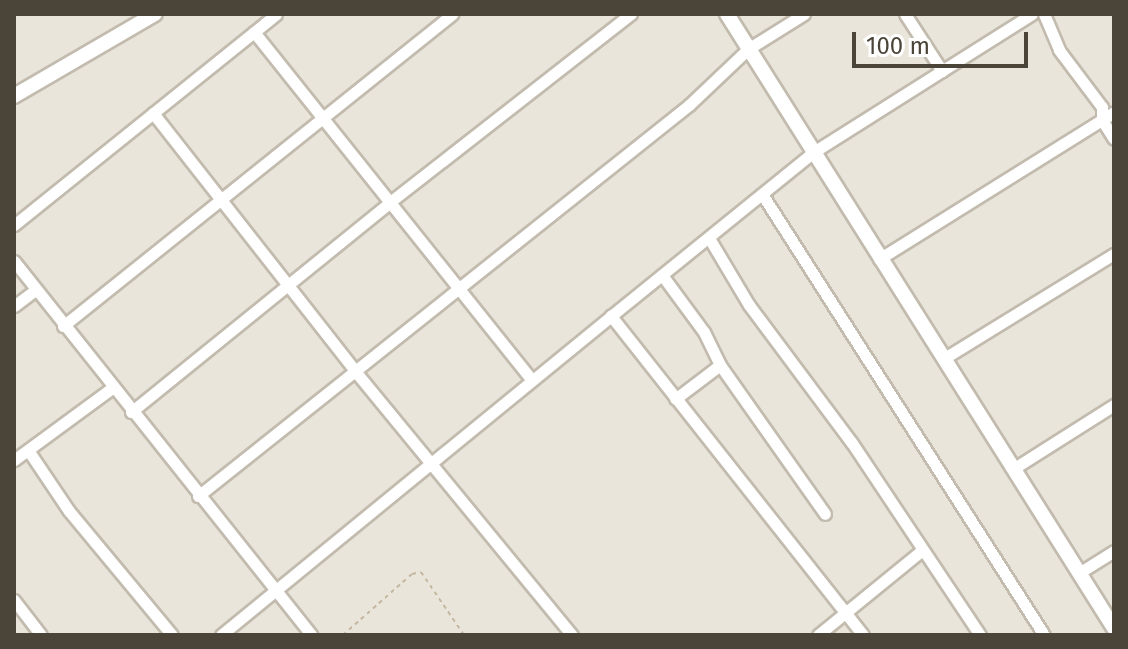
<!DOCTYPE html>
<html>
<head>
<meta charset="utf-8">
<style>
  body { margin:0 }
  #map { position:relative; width:1128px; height:649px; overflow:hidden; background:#f6f3ec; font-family:"Fira Sans",sans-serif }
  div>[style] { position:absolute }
  .residential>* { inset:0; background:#eae5da }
  .path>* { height:2px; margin-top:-1px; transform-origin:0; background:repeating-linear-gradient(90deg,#c4b79f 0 4px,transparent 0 8px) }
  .roads { filter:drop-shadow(2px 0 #c2bbae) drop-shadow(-2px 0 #c2bbae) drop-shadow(0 2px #c2bbae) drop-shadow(0 -2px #c2bbae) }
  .minor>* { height:11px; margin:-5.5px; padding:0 5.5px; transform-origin:5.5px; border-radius:5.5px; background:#fff }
  .tertiary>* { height:14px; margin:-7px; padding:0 7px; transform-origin:7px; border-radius:7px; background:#fff }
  span { translate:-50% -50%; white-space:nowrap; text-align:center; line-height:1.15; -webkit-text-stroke:8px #fff; paint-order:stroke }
  .frame { position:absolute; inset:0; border:16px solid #4b4439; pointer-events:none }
  .scale { position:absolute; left:852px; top:32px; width:176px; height:36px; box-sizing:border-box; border:4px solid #4b4439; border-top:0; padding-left:10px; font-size:24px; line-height:28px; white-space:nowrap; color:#4b4439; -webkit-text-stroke:6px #fff; paint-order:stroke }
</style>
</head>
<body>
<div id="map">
  <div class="residential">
    <div style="clip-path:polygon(14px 14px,1114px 14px,1114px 635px,14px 635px)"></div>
  </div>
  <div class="path">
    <div style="left:343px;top:635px;width:92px;rotate:-41.5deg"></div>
    <div style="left:412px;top:574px;width:9px;rotate:-13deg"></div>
    <div style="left:421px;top:572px;width:76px;rotate:55.7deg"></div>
  </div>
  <div class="roads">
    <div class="minor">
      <div style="left:905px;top:14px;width:68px;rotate:57deg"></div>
      <div style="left:1044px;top:14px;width:39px;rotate:67deg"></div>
      <div style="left:1059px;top:50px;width:71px;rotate:53deg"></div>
      <div style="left:1102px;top:107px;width:13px;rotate:90deg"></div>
      <div style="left:1102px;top:120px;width:22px;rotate:58deg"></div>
      <div style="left:254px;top:32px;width:444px;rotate:51.4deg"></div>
      <div style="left:153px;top:113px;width:328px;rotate:51.9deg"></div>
      <div style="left:355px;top:371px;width:342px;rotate:50.6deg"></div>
      <div style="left:762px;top:194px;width:523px;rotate:57.4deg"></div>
      <div style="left:14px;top:225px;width:336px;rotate:-38.8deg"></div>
      <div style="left:709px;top:238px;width:78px;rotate:59.2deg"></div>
      <div style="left:749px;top:305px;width:172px;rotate:53.3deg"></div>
      <div style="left:852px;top:443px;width:231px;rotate:56.3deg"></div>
      <div style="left:879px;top:259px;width:277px;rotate:-32deg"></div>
      <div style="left:14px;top:261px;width:478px;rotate:51.5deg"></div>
      <div style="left:662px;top:275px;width:71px;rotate:53.6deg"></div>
      <div style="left:704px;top:332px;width:37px;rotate:64deg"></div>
      <div style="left:720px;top:365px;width:56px;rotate:142.9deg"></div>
      <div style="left:14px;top:306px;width:26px;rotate:-37deg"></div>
      <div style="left:63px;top:326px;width:499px;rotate:-38.7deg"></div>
      <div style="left:943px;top:359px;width:201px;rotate:-31.6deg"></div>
      <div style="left:720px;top:365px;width:182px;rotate:54.8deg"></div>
      <div style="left:131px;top:412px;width:333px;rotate:-39deg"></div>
      <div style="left:390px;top:202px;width:306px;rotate:-38deg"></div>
      <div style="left:28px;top:450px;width:73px;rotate:56.1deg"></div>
      <div style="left:69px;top:511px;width:161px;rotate:50.3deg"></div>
      <div style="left:14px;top:460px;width:122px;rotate:-36.3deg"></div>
      <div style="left:1013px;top:469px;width:120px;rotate:-32.4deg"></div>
      <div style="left:198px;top:496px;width:628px;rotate:-38.53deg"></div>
      <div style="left:689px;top:105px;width:81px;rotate:-43.5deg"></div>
      <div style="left:748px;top:49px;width:66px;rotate:-32deg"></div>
      <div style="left:1079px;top:573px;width:41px;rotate:-32.2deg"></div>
      <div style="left:14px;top:600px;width:44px;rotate:52.4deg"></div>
      <div style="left:221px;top:635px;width:504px;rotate:-39.28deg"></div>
      <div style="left:818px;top:635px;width:133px;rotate:-39.2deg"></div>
      <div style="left:863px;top:635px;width:407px;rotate:-128.3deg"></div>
      <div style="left:611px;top:316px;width:259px;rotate:-39deg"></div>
      <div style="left:812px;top:153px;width:260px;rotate:-32.3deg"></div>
    </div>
    <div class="tertiary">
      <div style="left:727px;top:14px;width:726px;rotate:57.78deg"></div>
      <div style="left:14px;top:96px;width:163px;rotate:-30.2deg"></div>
    </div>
  </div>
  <div class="frame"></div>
  <div class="scale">100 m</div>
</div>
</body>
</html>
